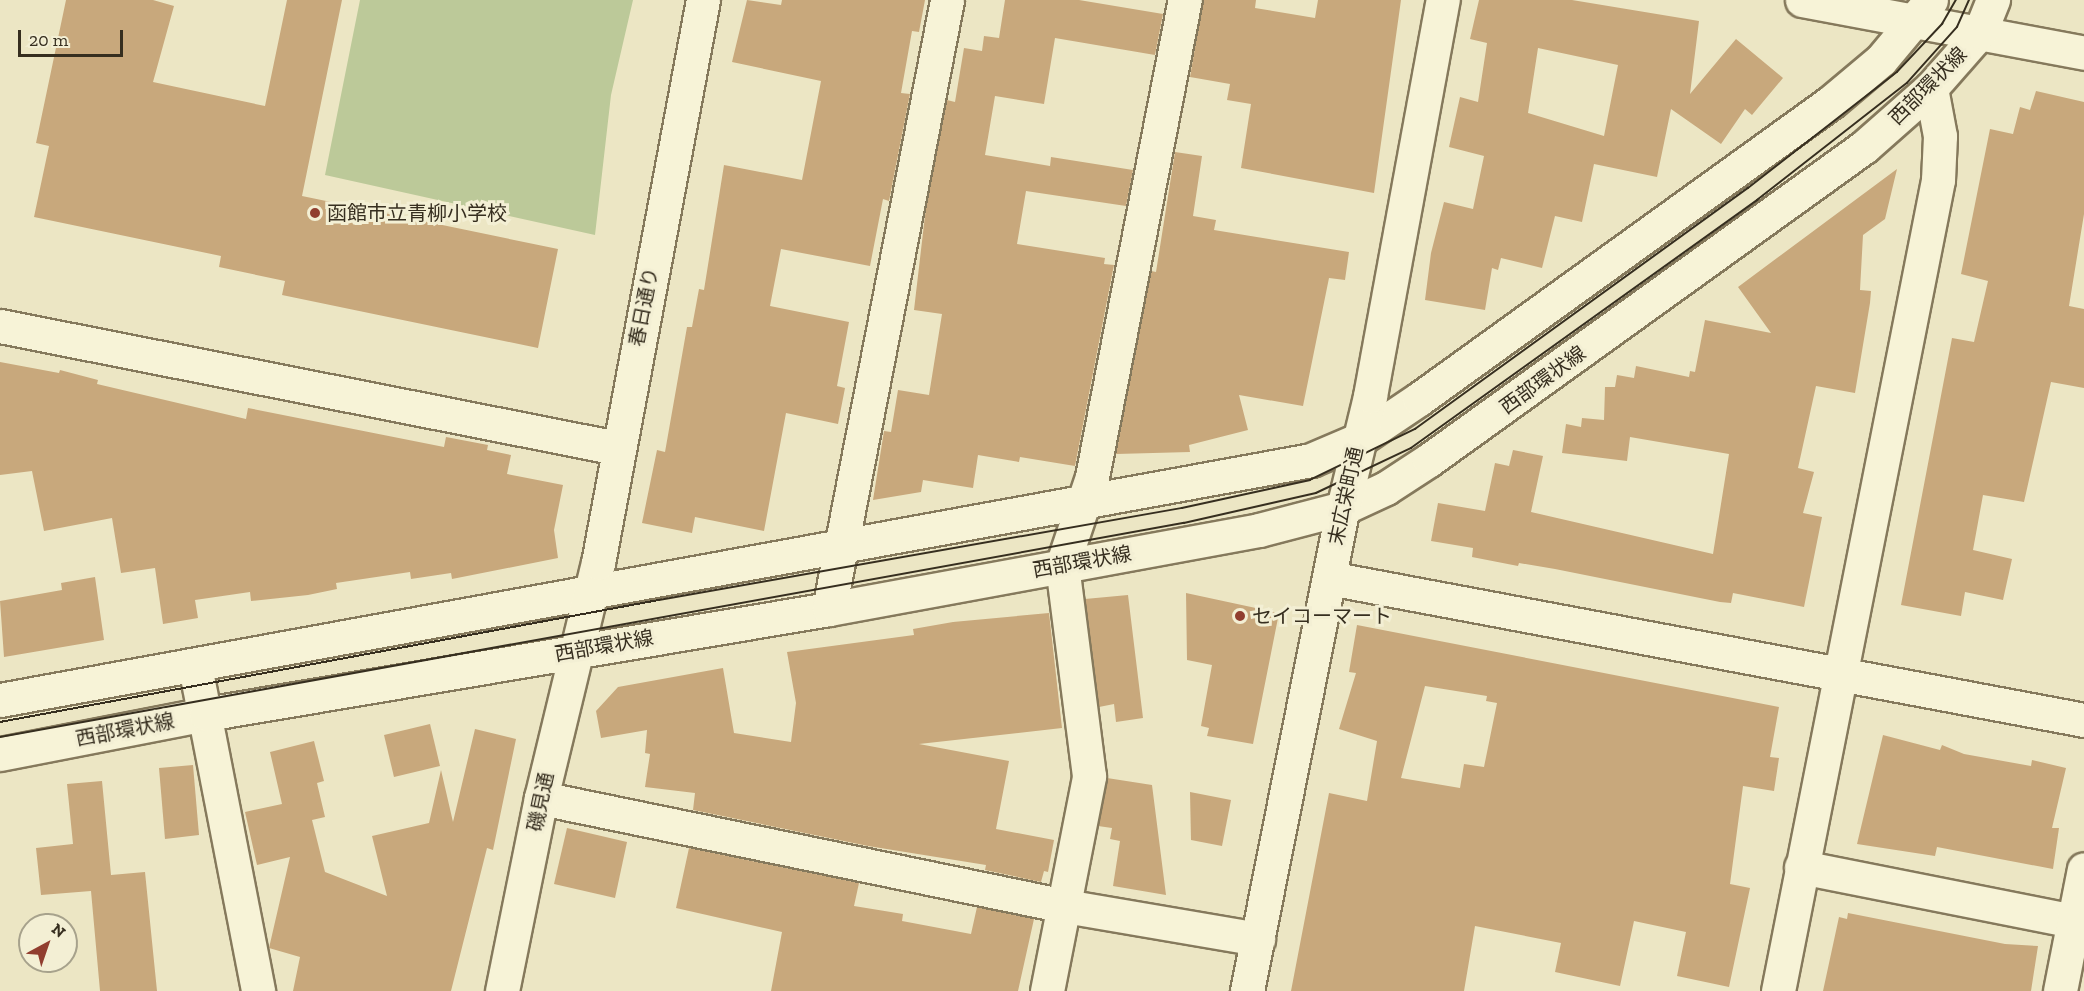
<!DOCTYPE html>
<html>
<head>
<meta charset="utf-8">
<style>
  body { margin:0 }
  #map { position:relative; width:2084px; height:991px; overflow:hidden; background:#ece6c4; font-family:"Zilla Slab","Noto Sans JP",serif }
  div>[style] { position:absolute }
  .green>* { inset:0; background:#bcc999 }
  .building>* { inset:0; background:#c8a87c }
  .roads { filter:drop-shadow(2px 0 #85795c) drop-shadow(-2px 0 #85795c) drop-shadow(0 2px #85795c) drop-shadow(0 -2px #85795c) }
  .street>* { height:33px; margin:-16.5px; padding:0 16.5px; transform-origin:16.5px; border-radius:16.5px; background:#f7f3d7 }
  .secondary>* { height:33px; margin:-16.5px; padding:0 16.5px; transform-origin:16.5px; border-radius:16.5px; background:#f7f3d7 }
  .tram>* { height:1.5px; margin:-0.75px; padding:0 0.75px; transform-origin:0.75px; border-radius:0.75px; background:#362e1f }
  .dots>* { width:16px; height:16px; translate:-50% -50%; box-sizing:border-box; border:3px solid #f3efd4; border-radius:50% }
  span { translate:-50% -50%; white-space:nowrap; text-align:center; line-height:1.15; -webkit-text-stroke:6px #f3efd4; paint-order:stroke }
  .street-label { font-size:20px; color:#362e1f }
  .poi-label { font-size:20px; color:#362e1f }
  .left { translate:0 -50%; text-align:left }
  .north { position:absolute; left:18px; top:913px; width:60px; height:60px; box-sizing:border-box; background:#f3efd4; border:2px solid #a7a28c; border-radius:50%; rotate:40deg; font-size:16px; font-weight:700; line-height:24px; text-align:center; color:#362e1f }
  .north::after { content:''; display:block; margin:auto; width:21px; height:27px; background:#913e2f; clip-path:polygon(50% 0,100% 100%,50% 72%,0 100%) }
  .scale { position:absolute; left:18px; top:30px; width:105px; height:27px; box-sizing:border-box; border:3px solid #362e1f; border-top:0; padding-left:8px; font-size:18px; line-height:21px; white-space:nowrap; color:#362e1f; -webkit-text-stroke:4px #f3efd4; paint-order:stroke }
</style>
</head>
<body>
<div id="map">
  <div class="green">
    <div style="clip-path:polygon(360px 0,633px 0,611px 95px,595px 235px,325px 175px)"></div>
  </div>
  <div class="building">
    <div style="clip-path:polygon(66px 0,153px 0,174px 6px,153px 82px,265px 106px,287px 0,342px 0,302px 196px,558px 249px,538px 348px,282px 295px,285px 281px,219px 267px,221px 256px,34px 217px,49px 146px,36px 143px)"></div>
    <div style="clip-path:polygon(747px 0,781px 5px,782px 0,925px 0,919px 32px,912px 31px,901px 93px,910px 94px,889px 201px,883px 199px,870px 266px,781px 249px,770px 306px,849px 322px,837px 386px,845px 388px,838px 424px,786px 413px,764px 531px,695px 517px,692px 533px,642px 523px,657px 450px,665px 452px,687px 327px,692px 327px,699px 289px,704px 290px,724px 165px,802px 180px,821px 81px,732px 62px)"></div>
    <div style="clip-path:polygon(1005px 0,1079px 0,1163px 14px,1155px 55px,1055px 38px,1044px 104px,995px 96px,985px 155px,1050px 166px,1051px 157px,1133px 170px,1126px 206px,1026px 191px,1017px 244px,1105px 258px,1104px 264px,1114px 265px,1075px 466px,1020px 457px,1019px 462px,978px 455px,973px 488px,923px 480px,921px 492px,873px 500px,884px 431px,891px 432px,898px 390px,929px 395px,942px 314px,914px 310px,926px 207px,947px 100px,955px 102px,964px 48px,982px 51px,984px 36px,999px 38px)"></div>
    <div style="clip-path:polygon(1203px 0,1256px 0,1255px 8px,1315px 18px,1318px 0,1401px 0,1374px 193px,1241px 168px,1251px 104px,1227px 100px,1230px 84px,1190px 77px)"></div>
    <div style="clip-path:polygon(evenodd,1479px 0,1572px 0,1699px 21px,1690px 94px,1736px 39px,1783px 78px,1752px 115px,1745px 109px,1721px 144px,1671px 109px,1657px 177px,1594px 164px,1582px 222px,1555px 216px,1542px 268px,1501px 258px,1498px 270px,1492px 268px,1485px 310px,1425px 300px,1431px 253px,1444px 202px,1473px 209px,1484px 156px,1449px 147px,1460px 97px,1478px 102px,1487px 43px,1470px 39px,1479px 0,1538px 48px,1618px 65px,1604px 136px,1528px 113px,1538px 48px)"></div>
    <div style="clip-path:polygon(2036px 91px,2084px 102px,2084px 214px,2069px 306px,2084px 309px,2084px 388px,2051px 382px,2024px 502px,1983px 495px,1973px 550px,2012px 559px,2003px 600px,1965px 592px,1961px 616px,1901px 605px,1952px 338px,1974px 342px,1988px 281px,1961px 274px,1990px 129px,2013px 134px,2020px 107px,2030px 110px)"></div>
    <div style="clip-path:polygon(1175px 152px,1202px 156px,1193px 216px,1216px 220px,1214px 230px,1349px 252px,1345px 280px,1329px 278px,1303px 406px,1239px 395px,1248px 430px,1189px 445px,1190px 452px,1116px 454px,1151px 271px,1156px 272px)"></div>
    <div style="clip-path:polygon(1897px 169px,1885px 219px,1863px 235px,1860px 290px,1871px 291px,1870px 303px,1855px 393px,1816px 386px,1798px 468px,1814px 472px,1803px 513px,1822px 517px,1804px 607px,1733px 593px,1731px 603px,1720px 602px,1555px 569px,1519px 563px,1518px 566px,1472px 557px,1473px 548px,1431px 541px,1438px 503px,1485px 511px,1495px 463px,1509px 466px,1513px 450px,1543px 456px,1531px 512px,1713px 554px,1729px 454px,1630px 437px,1627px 461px,1562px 453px,1566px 424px,1581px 427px,1582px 418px,1604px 420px,1605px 387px,1615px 387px,1617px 375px,1634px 378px,1636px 366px,1689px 377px,1690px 371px,1695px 372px,1705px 320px,1771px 333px,1738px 287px)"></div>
    <div style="clip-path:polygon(0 362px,59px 373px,60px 370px,98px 380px,97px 384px,246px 419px,248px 408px,444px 447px,446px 437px,488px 445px,487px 450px,511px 455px,507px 474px,563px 485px,554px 530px,558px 558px,452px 579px,451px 573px,411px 579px,410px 572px,336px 583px,337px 589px,308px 595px,251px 601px,250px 592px,195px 600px,198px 618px,163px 624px,155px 568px,121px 573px,112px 518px,44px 531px,32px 471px,0 475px)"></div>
    <div style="clip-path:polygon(95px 577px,104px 640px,4px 657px,0 601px,62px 590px,61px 583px)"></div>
    <div style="clip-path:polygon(1186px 593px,1279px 613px,1253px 744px,1207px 736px,1209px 728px,1201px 726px,1212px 665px,1187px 660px)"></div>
    <div style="clip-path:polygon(1128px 595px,1143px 718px,1116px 722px,1114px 704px,1099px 707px,1085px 599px)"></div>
    <div style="clip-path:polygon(1049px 613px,1062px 728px,919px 744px,1009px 761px,996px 829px,1054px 840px,1048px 872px,1044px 871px,1041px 882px,985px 870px,986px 865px,868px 846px,693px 810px,695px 793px,645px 787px,650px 754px,645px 753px,647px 730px,601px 738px,596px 711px,618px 687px,723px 668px,734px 733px,791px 742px,796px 703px,787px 652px,914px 635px,913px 629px,953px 622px)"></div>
    <div style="clip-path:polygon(evenodd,1357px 625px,1779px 707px,1770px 757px,1779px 758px,1774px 791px,1743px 786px,1730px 884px,1750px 888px,1729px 987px,1677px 976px,1686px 932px,1634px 921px,1620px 986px,1555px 972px,1561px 943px,1475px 926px,1464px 991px,1291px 991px,1329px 793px,1367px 801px,1377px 741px,1339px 729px,1356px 673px,1349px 672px,1357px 625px,1425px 686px,1487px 696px,1486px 701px,1497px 703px,1484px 767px,1464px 764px,1460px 788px,1401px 778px,1425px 686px)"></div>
    <div style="clip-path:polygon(430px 724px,440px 766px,394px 777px,384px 735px)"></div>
    <div style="clip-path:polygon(475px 729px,516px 739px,493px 850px,487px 848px,451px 991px,293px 991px,300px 957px,269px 948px,290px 857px,257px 865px,245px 812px,282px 804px,270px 752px,314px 741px,324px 781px,317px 783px,325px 817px,312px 820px,325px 872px,387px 896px,372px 836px,429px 823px,441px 770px,453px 822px)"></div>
    <div style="clip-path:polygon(1883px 735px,1940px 750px,1942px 745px,1964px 754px,2031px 766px,2032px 760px,2066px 768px,2052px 828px,2059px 828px,2053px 869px,1937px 847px,1935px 856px,1857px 844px)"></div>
    <div style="clip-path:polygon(193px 765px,199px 835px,165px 839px,159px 768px)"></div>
    <div style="clip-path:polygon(1107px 778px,1152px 785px,1166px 895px,1113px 886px,1120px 841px,1110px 839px,1112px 828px,1098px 826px)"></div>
    <div style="clip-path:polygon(102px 781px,111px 875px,145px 872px,157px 991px,100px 991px,91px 891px,41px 895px,36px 848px,73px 844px,67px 784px)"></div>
    <div style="clip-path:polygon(1190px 792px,1231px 800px,1222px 846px,1191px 840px)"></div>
    <div style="clip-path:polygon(567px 828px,627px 842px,615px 898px,554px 884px)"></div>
    <div style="clip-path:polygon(689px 848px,859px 883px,854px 906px,903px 914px,902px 921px,971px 934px,977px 907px,1034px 919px,1018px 991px,771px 991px,782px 932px,676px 908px)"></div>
    <div style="clip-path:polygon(1848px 913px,2005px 944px,2038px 946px,2031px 991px,1823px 991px,1839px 917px,1847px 919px)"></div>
  </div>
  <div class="roads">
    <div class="street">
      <div style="left:0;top:326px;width:629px;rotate:11.18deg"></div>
      <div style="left:1329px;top:578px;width:768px;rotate:10.65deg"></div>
      <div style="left:829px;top:609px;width:620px;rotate:-79.03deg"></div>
      <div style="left:195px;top:666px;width:331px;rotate:79deg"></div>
      <div style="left:541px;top:798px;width:535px;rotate:11.65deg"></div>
      <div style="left:1065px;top:906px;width:196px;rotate:9.7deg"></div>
      <div style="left:1801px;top:867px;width:278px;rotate:11.2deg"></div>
      <div style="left:1047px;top:991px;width:219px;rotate:-78.9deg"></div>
      <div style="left:1089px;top:776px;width:212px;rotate:-97.3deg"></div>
      <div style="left:1062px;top:566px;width:94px;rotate:-71.4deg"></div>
      <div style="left:1092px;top:477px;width:486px;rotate:-79deg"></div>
      <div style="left:1778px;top:991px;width:827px;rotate:-78.84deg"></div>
      <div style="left:1938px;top:180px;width:44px;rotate:-87.4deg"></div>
      <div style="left:1940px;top:136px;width:49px;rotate:-100.6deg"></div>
      <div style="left:2060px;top:991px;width:124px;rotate:-78.9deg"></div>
    </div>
    <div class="secondary">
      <div style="left:1802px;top:0;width:287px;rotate:10.6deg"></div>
      <div style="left:0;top:700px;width:1333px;rotate:-10.37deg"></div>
      <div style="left:1311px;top:460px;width:51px;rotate:-23.1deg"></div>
      <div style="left:1358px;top:440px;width:73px;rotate:-33.9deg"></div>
      <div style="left:1419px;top:399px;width:508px;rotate:-35.79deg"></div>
      <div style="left:1831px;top:102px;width:65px;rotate:-40deg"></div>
      <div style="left:1881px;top:60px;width:78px;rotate:-50.2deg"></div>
      <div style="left:0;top:754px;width:210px;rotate:-11deg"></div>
      <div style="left:206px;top:714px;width:632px;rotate:-9.57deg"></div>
      <div style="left:829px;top:609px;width:437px;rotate:-10.4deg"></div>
      <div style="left:1259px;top:530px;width:87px;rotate:-14.7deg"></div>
      <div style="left:1343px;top:508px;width:47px;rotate:-24.9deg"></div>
      <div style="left:1386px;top:488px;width:51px;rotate:-33.1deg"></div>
      <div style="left:1429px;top:460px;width:536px;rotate:-35.74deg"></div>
      <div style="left:1864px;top:147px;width:89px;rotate:-41.4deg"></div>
      <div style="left:1931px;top:88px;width:74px;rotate:-48.8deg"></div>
      <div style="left:1980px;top:32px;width:35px;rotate:-68deg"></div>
      <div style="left:502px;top:991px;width:197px;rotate:-78.6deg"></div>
      <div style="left:541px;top:798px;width:242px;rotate:-76.4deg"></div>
      <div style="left:598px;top:563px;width:573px;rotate:-79.44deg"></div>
      <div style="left:1247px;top:991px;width:492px;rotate:-78.8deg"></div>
      <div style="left:1343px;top:508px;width:115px;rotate:-76.4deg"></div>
      <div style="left:1370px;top:396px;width:403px;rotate:-79.6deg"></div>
    </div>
  </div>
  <div class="tram">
    <div style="left:0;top:722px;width:670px;rotate:-10.49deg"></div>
    <div style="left:659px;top:600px;width:531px;rotate:-9.98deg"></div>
    <div style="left:1182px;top:508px;width:131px;rotate:-12.3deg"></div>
    <div style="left:1310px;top:480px;width:117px;rotate:-25.9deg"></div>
    <div style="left:1415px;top:429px;width:411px;rotate:-35.9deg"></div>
    <div style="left:1748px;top:188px;width:189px;rotate:-37.9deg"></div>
    <div style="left:1897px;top:72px;width:66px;rotate:-46.8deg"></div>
    <div style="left:1942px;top:24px;width:28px;rotate:-60deg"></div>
    <div style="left:0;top:737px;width:1203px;rotate:-10.25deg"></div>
    <div style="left:1184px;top:523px;width:135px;rotate:-12.8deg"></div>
    <div style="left:1316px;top:493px;width:105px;rotate:-25.3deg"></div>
    <div style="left:1411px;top:448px;width:426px;rotate:-35.6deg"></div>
    <div style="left:1757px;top:200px;width:190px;rotate:-38deg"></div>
    <div style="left:1907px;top:83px;width:75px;rotate:-48.2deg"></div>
    <div style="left:1957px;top:27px;width:30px;rotate:-66deg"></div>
  </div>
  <div class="dots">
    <div style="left:315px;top:213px;background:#913e2f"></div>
    <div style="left:1240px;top:616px;background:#913e2f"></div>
  </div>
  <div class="street-label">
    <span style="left:1928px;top:86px;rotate:-45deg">西部環状線</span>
    <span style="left:644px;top:307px;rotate:-79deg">春日通り</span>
    <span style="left:1543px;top:380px;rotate:-36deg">西部環状線</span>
    <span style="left:1346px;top:496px;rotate:-78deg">末広栄町通</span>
    <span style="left:1082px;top:562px;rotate:-10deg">西部環状線</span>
    <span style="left:604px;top:646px;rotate:-10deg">西部環状線</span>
    <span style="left:125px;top:730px;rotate:-11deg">西部環状線</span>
    <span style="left:541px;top:802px;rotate:-78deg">磯見通</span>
  </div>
  <div class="poi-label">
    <span class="left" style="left:327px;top:213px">函館市立青柳小学校</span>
    <span class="left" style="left:1252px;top:616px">セイコーマート</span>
  </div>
  <div class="north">N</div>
  <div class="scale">20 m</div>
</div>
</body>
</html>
